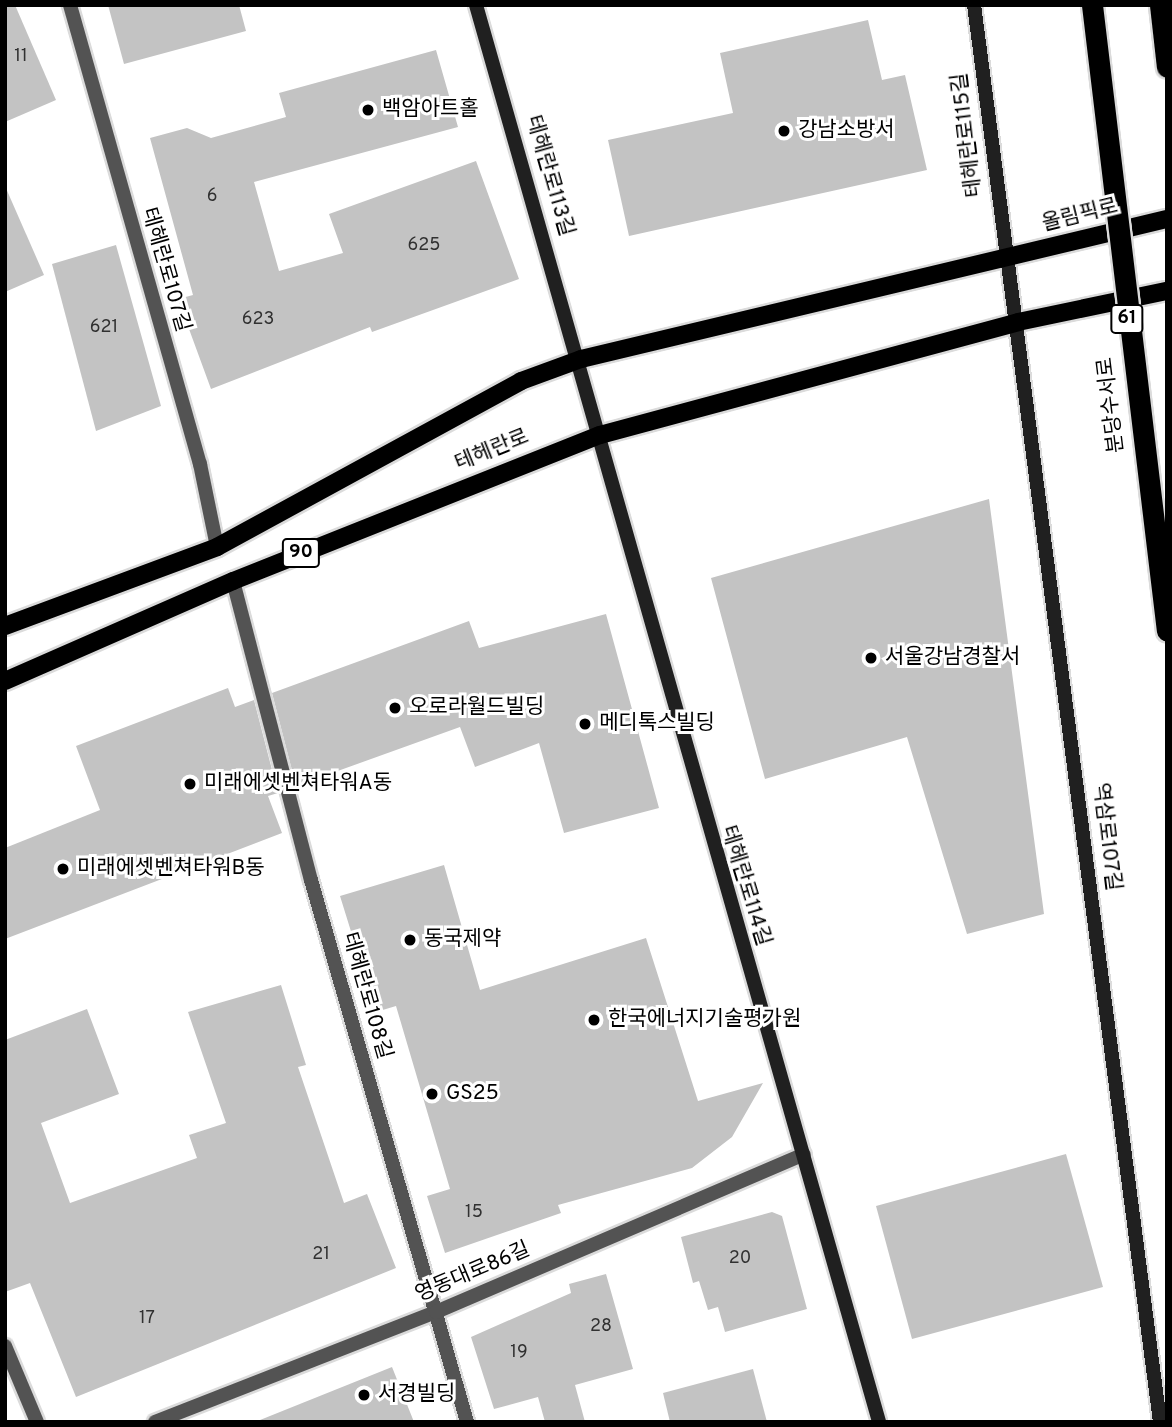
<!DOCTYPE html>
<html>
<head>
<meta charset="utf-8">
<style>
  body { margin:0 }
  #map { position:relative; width:1172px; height:1427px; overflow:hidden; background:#fff; font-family:Overpass,"Noto Sans KR",sans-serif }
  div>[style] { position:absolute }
  .building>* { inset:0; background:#c3c3c3 }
  .roads { filter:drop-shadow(2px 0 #dbdbdb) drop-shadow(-2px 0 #dbdbdb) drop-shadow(0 2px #dbdbdb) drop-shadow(0 -2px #dbdbdb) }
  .street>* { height:14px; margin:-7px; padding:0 7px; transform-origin:7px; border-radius:7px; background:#535353 }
  .secondary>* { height:14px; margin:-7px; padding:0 7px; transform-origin:7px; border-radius:7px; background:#202020 }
  .primary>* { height:18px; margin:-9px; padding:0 9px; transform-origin:9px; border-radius:9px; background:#000 }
  .highway>* { height:21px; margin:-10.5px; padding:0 10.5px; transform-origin:10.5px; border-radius:10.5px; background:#000 }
  .bridges { filter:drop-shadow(2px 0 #dbdbdb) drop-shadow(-2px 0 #dbdbdb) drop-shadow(0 2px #dbdbdb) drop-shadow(0 -2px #dbdbdb) }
  .highway-bridge>* { height:21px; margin:-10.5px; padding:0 10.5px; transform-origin:10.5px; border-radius:10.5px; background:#000 }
  .dots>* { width:19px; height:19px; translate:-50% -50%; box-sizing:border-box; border:4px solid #fff; border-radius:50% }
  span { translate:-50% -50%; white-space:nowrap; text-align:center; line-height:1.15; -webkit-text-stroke:6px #fff; paint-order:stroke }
  .number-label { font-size:18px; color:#313131 }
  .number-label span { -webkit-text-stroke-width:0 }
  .shield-label span { padding:2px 5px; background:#fff; border:2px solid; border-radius:5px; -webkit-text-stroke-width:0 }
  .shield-label { font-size:19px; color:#000; font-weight:700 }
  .poi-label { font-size:21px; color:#000 }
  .left { translate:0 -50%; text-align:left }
  .street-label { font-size:21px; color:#000 }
  .frame { position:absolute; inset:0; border:7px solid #000; pointer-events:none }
</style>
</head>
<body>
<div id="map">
  <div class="building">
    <div style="clip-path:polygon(5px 5px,15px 5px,56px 100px,5px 122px)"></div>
    <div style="clip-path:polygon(108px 5px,239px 5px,246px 31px,124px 64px)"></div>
    <div style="clip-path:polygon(868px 20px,882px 80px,905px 75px,927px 170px,629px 236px,608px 140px,733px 113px,720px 53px)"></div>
    <div style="clip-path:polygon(436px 50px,458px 127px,254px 182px,279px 271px,343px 253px,329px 214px,476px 161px,519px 279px,372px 332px,370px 327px,211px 389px,178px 299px,193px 295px,150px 138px,187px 128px,211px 138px,286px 117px,279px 93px)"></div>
    <div style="clip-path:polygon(5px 186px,44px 275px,5px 292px)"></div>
    <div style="clip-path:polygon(116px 245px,161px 406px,96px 431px,52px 264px)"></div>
    <div style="clip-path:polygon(989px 499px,1044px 914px,967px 934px,907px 737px,765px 779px,711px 578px)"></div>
    <div style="clip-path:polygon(606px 614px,659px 808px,564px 833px,539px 743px,475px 767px,460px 727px,296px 786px,272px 693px,469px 621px,479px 648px)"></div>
    <div style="clip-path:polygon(228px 688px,235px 707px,254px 700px,278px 793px,268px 796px,282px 833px,5px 939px,5px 848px,100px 810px,76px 746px)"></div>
    <div style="clip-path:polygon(444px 865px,480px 990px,646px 938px,698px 1101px,763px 1083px,732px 1137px,692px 1168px,558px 1205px,561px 1213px,445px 1253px,427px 1196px,450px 1189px,396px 1006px,376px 1012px,340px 896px)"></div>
    <div style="clip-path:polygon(281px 985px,306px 1065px,298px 1067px,344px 1203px,367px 1194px,396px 1268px,76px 1397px,30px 1283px,5px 1292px,5px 1040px,87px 1009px,119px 1094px,41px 1123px,70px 1203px,197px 1158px,189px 1135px,226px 1123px,188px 1012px)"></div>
    <div style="clip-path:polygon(1066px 1154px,1103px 1287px,912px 1339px,876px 1206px)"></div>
    <div style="clip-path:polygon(772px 1212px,782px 1216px,807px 1309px,725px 1332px,718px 1307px,708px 1310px,699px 1281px,693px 1283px,681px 1237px)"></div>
    <div style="clip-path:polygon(606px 1274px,633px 1369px,575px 1385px,585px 1422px,545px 1422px,538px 1397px,494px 1409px,471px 1337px,571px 1293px,569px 1284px)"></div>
    <div style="clip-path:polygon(392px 1367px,414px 1422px,260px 1422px,260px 1420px)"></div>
    <div style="clip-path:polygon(753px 1369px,767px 1422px,670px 1422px,663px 1393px)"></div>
  </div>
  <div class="roads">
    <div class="street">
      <div style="left:70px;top:5px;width:477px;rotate:74.2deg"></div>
      <div style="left:200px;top:464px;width:85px;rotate:78.4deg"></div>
      <div style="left:233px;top:581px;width:309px;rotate:75.4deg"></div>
      <div style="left:311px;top:880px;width:564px;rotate:73.94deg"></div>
      <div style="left:5px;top:1346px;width:82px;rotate:67.2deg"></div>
      <div style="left:155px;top:1422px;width:302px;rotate:-21.4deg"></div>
      <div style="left:436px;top:1312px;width:400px;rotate:-23.2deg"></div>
    </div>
    <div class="secondary">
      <div style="left:476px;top:5px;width:1473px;rotate:74.12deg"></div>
      <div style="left:974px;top:5px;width:1429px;rotate:82.52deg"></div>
    </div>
    <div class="primary">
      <div style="left:5px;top:626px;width:226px;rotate:-20.4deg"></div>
      <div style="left:217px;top:547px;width:346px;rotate:-28.6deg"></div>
      <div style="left:521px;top:381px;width:64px;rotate:-20.1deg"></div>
      <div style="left:581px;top:359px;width:602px;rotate:-13.44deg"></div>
      <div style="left:5px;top:681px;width:249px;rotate:-23.7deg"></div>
      <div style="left:233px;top:581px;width:395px;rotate:-21.7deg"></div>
      <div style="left:600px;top:435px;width:433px;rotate:-15.1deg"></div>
      <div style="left:1018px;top:322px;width:152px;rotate:-11.8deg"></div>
    </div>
    <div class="highway">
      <div style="left:1160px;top:5px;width:62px;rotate:83.6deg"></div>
    </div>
  </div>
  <div class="bridges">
    <div class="highway-bridge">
      <div style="left:1092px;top:5px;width:630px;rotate:83.17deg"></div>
    </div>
  </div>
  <div class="dots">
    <div style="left:368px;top:110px;background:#000"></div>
    <div style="left:784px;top:131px;background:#000"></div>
    <div style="left:871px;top:658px;background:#000"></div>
    <div style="left:395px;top:708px;background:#000"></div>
    <div style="left:585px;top:724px;background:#000"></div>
    <div style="left:190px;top:784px;background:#000"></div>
    <div style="left:63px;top:869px;background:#000"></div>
    <div style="left:410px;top:940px;background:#000"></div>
    <div style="left:594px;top:1020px;background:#000"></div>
    <div style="left:432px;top:1094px;background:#000"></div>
    <div style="left:364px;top:1395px;background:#000"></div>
  </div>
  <div class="number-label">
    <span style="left:21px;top:57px">11</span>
    <span style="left:212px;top:197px">6</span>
    <span style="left:424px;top:246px">625</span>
    <span style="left:258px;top:320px">623</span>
    <span style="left:104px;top:328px">621</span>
    <span style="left:474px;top:1213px">15</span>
    <span style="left:321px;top:1255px">21</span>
    <span style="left:740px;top:1259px">20</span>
    <span style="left:147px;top:1319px">17</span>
    <span style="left:601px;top:1327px">28</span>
    <span style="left:519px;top:1353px">19</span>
  </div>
  <div class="shield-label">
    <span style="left:1127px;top:319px">61</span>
    <span style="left:301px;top:553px">90</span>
  </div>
  <div class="poi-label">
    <span class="left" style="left:382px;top:110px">백암아트홀</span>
    <span class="left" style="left:798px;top:131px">강남소방서</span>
    <span class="left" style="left:885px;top:658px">서울강남경찰서</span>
    <span class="left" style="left:409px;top:708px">오로라월드빌딩</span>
    <span class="left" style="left:599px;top:724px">메디톡스빌딩</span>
    <span class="left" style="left:204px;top:784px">미래에셋벤쳐타워A동</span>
    <span class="left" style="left:77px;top:869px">미래에셋벤쳐타워B동</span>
    <span class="left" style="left:424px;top:940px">동국제약</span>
    <span class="left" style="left:608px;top:1020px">한국에너지기술평가원</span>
    <span class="left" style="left:446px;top:1094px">GS25</span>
    <span class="left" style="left:378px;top:1395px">서경빌딩</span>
  </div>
  <div class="street-label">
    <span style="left:968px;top:135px;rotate:-97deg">테헤란로115길</span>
    <span style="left:549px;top:176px;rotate:74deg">테헤란로113길</span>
    <span style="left:1080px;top:216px;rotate:-14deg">올림픽로</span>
    <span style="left:165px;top:270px;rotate:74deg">테헤란로107길</span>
    <span style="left:1112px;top:405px;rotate:-97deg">분당수서로</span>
    <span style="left:492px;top:451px;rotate:-22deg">테헤란로</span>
    <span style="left:1106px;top:837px;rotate:83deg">역삼로107길</span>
    <span style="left:745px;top:886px;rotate:73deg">테헤란로114길</span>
    <span style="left:366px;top:996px;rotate:74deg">테헤란로108길</span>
    <span style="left:473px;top:1273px;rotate:-23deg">영동대로86길</span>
  </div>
  <div class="frame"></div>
</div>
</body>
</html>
